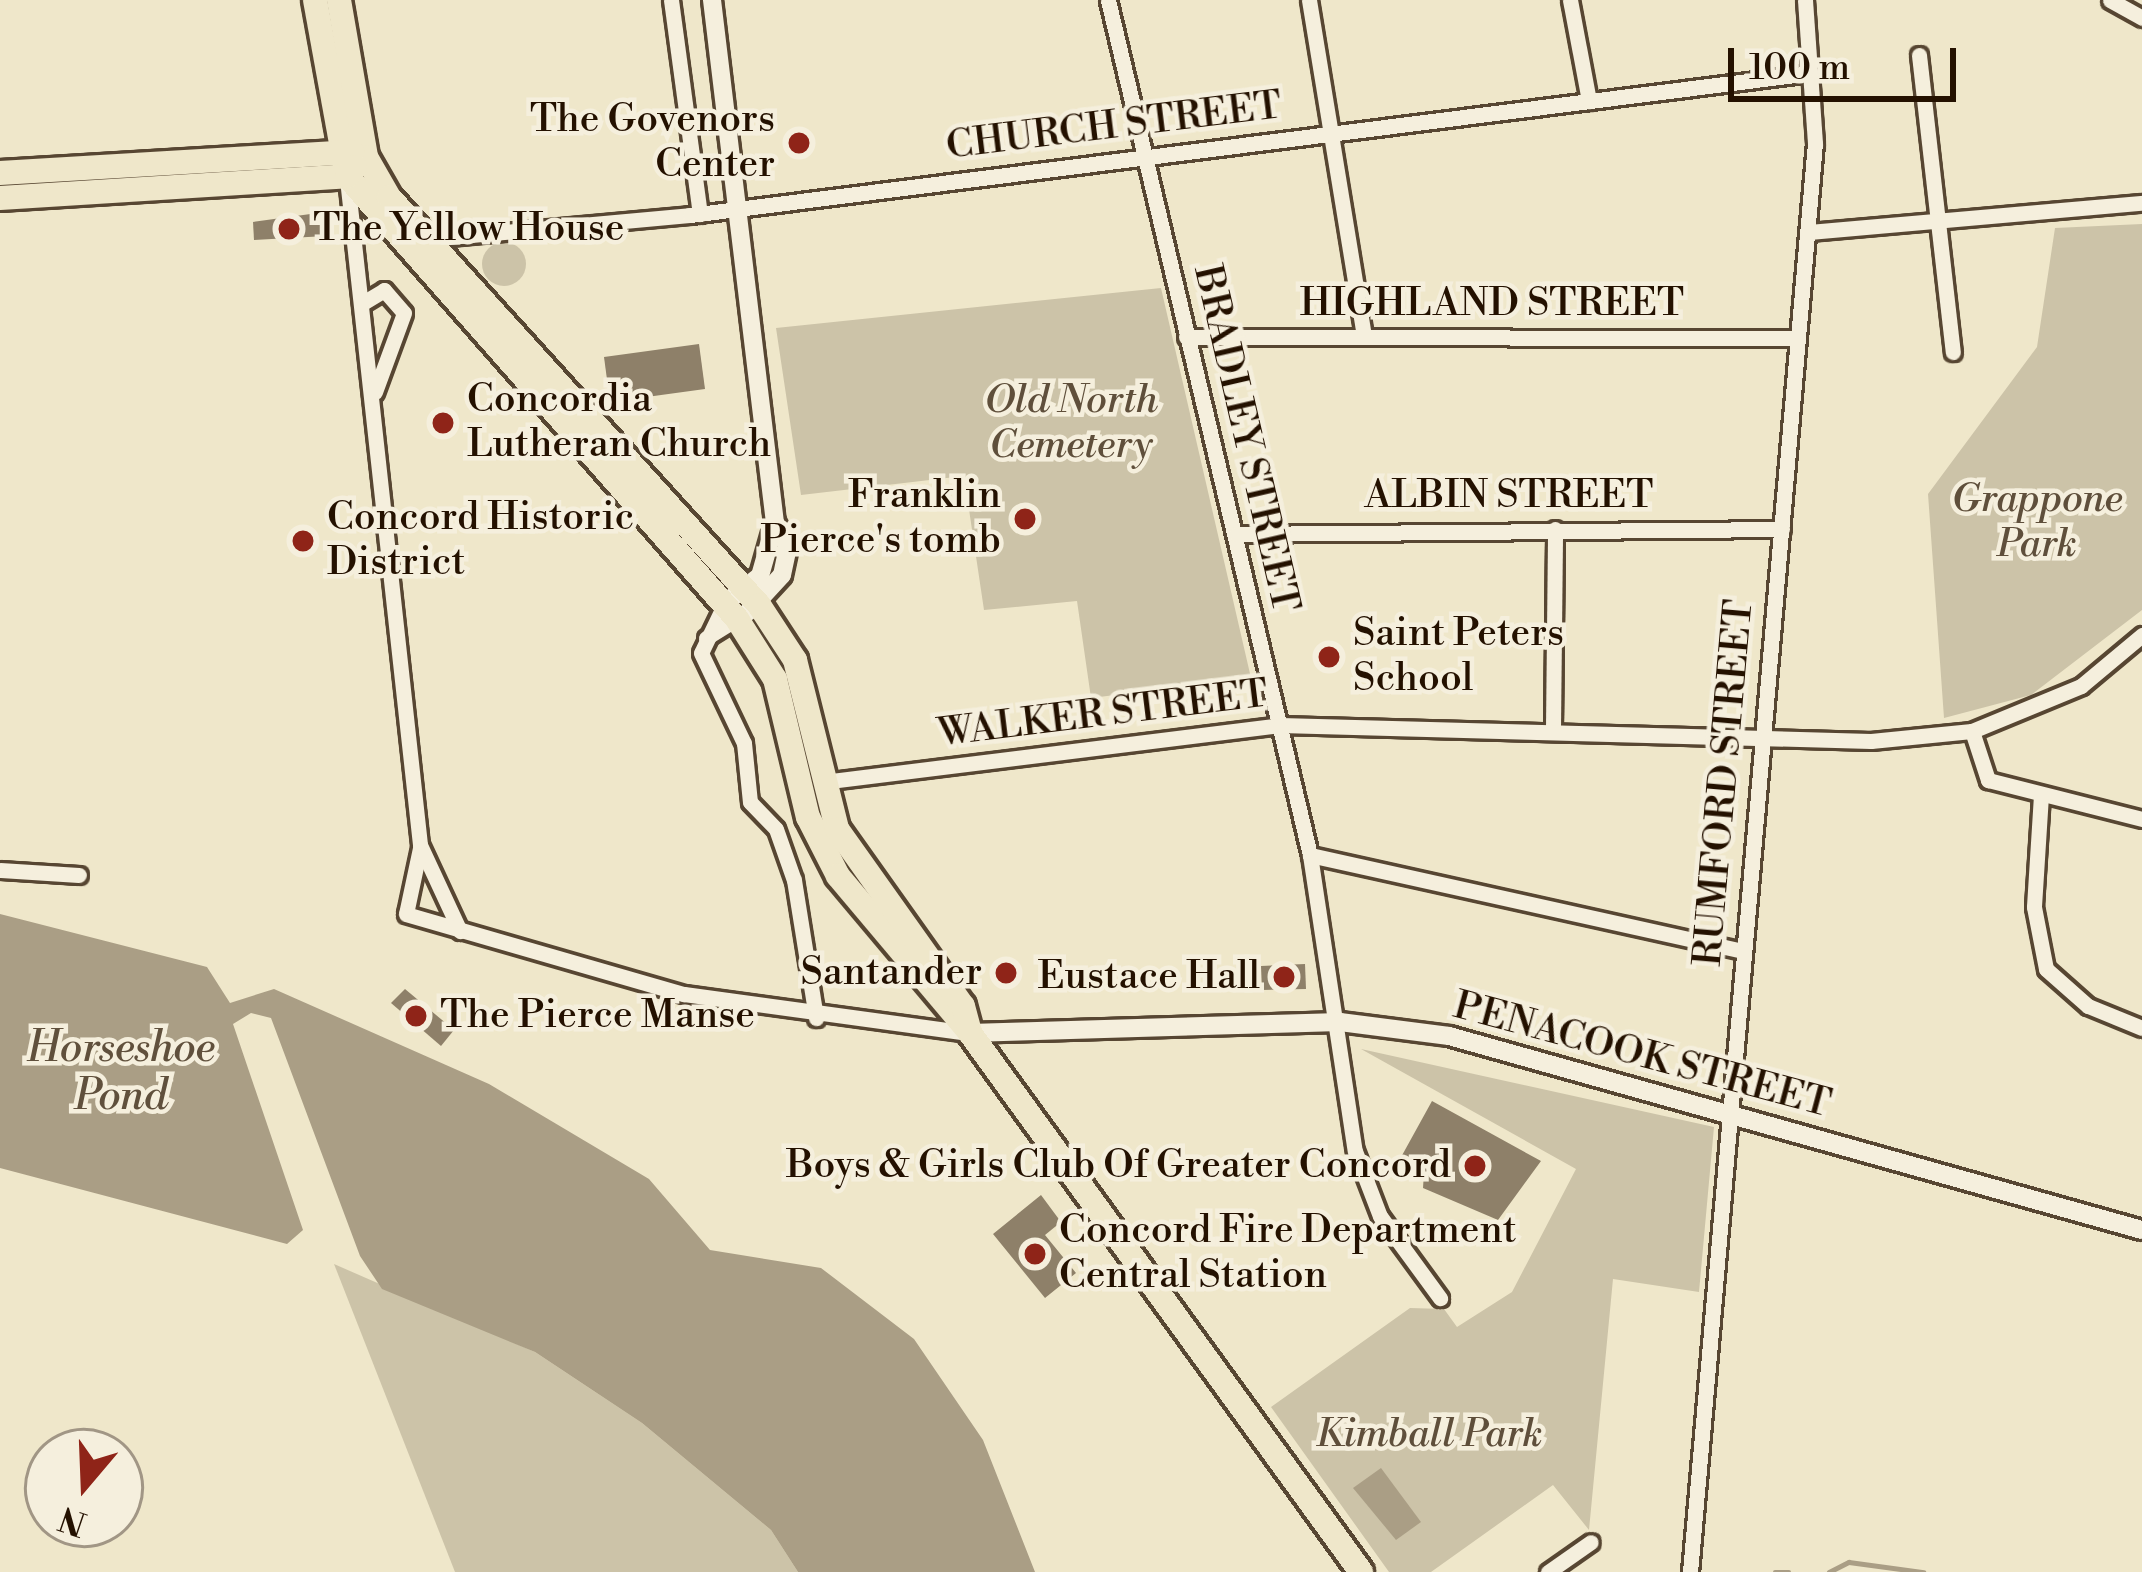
<!DOCTYPE html>
<html>
<head>
<meta charset="utf-8">
<style>
  body { margin:0 }
  #map { position:relative; width:2142px; height:1572px; overflow:hidden; background:#efe7ca; font-family:"Libre Bodoni",serif }
  div>[style] { position:absolute }
  .green>* { inset:0; background:#ccc3a8 }
  .round { border-radius:50% }
  .water>* { inset:0; background:#aa9e85 }
  .stream>* { height:4.5px; margin:-2.25px; padding:0 2.25px; transform-origin:2.25px; border-radius:2.25px; background:#aa9e85 }
  .building>* { inset:0; background:#8e8069 }
  .roads { filter:drop-shadow(3px 0 #574632) drop-shadow(-3px 0 #574632) drop-shadow(0 3px #574632) drop-shadow(0 -3px #574632) }
  .minor>* { height:15px; margin:-7.5px; padding:0 7.5px; transform-origin:7.5px; border-radius:7.5px; background:#f5efdd }
  .tertiary>* { height:18px; margin:-9px; padding:0 9px; transform-origin:9px; border-radius:9px; background:#f5efdd }
  .primary>* { height:24px; margin:-12px; padding:0 12px; transform-origin:12px; border-radius:12px; background:#efe7ca }
  .dots>* { width:33px; height:33px; translate:-50% -50%; box-sizing:border-box; border:6px solid #f5efdd; border-radius:50% }
  span { translate:-50% -50%; white-space:nowrap; text-align:center; line-height:1.15; -webkit-text-stroke:9px #f5efdd; paint-order:stroke }
  .poi-label { font-size:39px; color:#241100 }
  .right { translate:-100% -50%; text-align:right }
  .left { translate:0 -50%; text-align:left }
  .street-label { font-size:39px; color:#241100 }
  .park-label { font-size:39px; color:#5f4f3b; font-style:italic }
  .water-label { font-size:42px; color:#60503c; font-style:italic }
  .north { position:absolute; left:24px; top:1428px; width:120px; height:120px; box-sizing:border-box; background:#f5efdd; border:3px solid #a19685; border-radius:50%; rotate:199deg; font-size:33px; font-weight:700; line-height:48px; text-align:center; color:#241100 }
  .north::after { content:''; display:block; margin:auto; width:42px; height:54px; background:#8f2418; clip-path:polygon(50% 0,100% 100%,50% 72%,0 100%) }
  .scale { position:absolute; left:1728px; top:48px; width:228px; height:54px; box-sizing:border-box; border:6px solid #241100; border-top:0; padding-left:15px; font-size:36px; line-height:42px; white-space:nowrap; color:#241100; -webkit-text-stroke:9px #f5efdd; paint-order:stroke }
</style>
</head>
<body>
<div id="map">
  <div class="green">
    <div style="clip-path:polygon(2142px 224px,2142px 610px,2031px 695px,1944px 718px,1928px 494px,2037px 347px,2055px 228px)"></div>
    <div class="round" style="left:482px;top:242px;width:44px;height:44px"></div>
    <div style="clip-path:polygon(1161px 288px,1251px 678px,1091px 698px,1077px 601px,984px 610px,964px 476px,801px 495px,776px 328px)"></div>
    <div style="clip-path:polygon(1361px 1049px,1714px 1127px,1699px 1292px,1613px 1279px,1589px 1530px,1553px 1485px,1431px 1572px,1389px 1572px,1271px 1407px,1410px 1308px,1444px 1309px,1457px 1327px,1512px 1292px,1576px 1169px)"></div>
    <div style="clip-path:polygon(334px 1264px,535px 1352px,642px 1423px,771px 1530px,798px 1572px,455px 1572px)"></div>
  </div>
  <div class="water">
    <div style="clip-path:polygon(0 914px,207px 967px,230px 1003px,274px 989px,489px 1084px,649px 1179px,710px 1250px,821px 1268px,914px 1339px,983px 1440px,1035px 1572px,798px 1572px,771px 1530px,642px 1423px,535px 1352px,382px 1289px,360px 1256px,271px 1018px,251px 1013px,233px 1024px,303px 1230px,287px 1244px,0 1168px)"></div>
    <div style="clip-path:polygon(1381px 1468px,1421px 1522px,1396px 1540px,1353px 1488px)"></div>
  </div>
  <div class="stream">
    <div style="left:1775px;top:1572px;width:14px"></div>
    <div style="left:1829px;top:1572px;width:22px;rotate:-27deg"></div>
    <div style="left:1849px;top:1562px;width:75px;rotate:7.7deg"></div>
  </div>
  <div class="building">
    <div style="clip-path:polygon(325px 212px,326px 236px,254px 240px,253px 222px)"></div>
    <div style="clip-path:polygon(699px 344px,705px 389px,610px 402px,604px 357px)"></div>
    <div style="clip-path:polygon(1305px 964px,1306px 989px,1262px 990px,1261px 966px)"></div>
    <div style="clip-path:polygon(405px 989px,454px 1030px,441px 1046px,391px 1003px)"></div>
    <div style="clip-path:polygon(1432px 1101px,1541px 1161px,1498px 1220px,1423px 1188px,1424px 1172px,1400px 1159px)"></div>
    <div style="clip-path:polygon(1041px 1195px,1061px 1222px,1045px 1235px,1076px 1273px,1045px 1298px,993px 1234px)"></div>
  </div>
  <div class="roads">
    <div class="minor">
      <div style="left:671px;top:0;width:216px;rotate:82.3deg"></div>
      <div style="left:1108px;top:0;width:879px;rotate:76.71deg"></div>
      <div style="left:1310px;top:855px;width:299px;rotate:81.4deg"></div>
      <div style="left:1355px;top:1151px;width:70px;rotate:69deg"></div>
      <div style="left:1380px;top:1216px;width:102px;rotate:53.8deg"></div>
      <div style="left:1309px;top:0;width:340px;rotate:80.7deg"></div>
      <div style="left:1570px;top:0;width:103px;rotate:79.3deg"></div>
      <div style="left:2110px;top:0;width:37px;rotate:29deg"></div>
      <div style="left:1919px;top:55px;width:299px;rotate:83.5deg"></div>
      <div style="left:347px;top:179px;width:670px;rotate:83.74deg"></div>
      <div style="left:420px;top:845px;width:95px;rotate:65.1deg"></div>
      <div style="left:1808px;top:232px;width:335px;rotate:-5deg"></div>
      <div style="left:427px;top:239px;width:264px;rotate:-5.2deg"></div>
      <div style="left:690px;top:215px;width:1130px;rotate:-7.22deg"></div>
      <div style="left:361px;top:304px;width:27px;rotate:-31deg"></div>
      <div style="left:384px;top:290px;width:30px;rotate:49deg"></div>
      <div style="left:404px;top:313px;width:84px;rotate:110.2deg"></div>
      <div style="left:1186px;top:337px;width:612px;rotate:0.09deg"></div>
      <div style="left:1236px;top:534px;width:546px;rotate:-0.52deg"></div>
      <div style="left:725px;top:603px;width:55px;rotate:115.6deg"></div>
      <div style="left:701px;top:653px;width:100px;rotate:64.5deg"></div>
      <div style="left:744px;top:743px;width:59px;rotate:84.2deg"></div>
      <div style="left:750px;top:802px;width:37px;rotate:46deg"></div>
      <div style="left:776px;top:829px;width:54px;rotate:70.6deg"></div>
      <div style="left:794px;top:880px;width:140px;rotate:80.9deg"></div>
      <div style="left:706px;top:638px;width:36px;rotate:-32deg"></div>
      <div style="left:1553px;top:728px;width:199px;rotate:-89.4deg"></div>
      <div style="left:1972px;top:731px;width:52px;rotate:71.9deg"></div>
      <div style="left:1988px;top:780px;width:159px;rotate:14.2deg"></div>
      <div style="left:823px;top:782px;width:461px;rotate:-7.1deg"></div>
      <div style="left:1280px;top:725px;width:591px;rotate:1.55deg"></div>
      <div style="left:1871px;top:741px;width:101px;rotate:-5.7deg"></div>
      <div style="left:1972px;top:731px;width:118px;rotate:-22.4deg"></div>
      <div style="left:2081px;top:686px;width:80px;rotate:-39.9deg"></div>
      <div style="left:2041px;top:795px;width:112px;rotate:93.6deg"></div>
      <div style="left:2034px;top:907px;width:63px;rotate:79deg"></div>
      <div style="left:2046px;top:969px;width:56px;rotate:41.4deg"></div>
      <div style="left:2088px;top:1006px;width:58px;rotate:22.2deg"></div>
      <div style="left:420px;top:848px;width:67px;rotate:102deg"></div>
      <div style="left:406px;top:914px;width:289px;rotate:16.1deg"></div>
      <div style="left:684px;top:994px;width:289px;rotate:7.8deg"></div>
      <div style="left:1310px;top:855px;width:444px;rotate:12.5deg"></div>
      <div style="left:0;top:870px;width:79px;rotate:3.6deg"></div>
      <div style="left:1548px;top:1572px;width:52px;rotate:-34.9deg"></div>
      <div style="left:1690px;top:1572px;width:1434px;rotate:-85deg"></div>
      <div style="left:1815px;top:143px;width:143px;rotate:-94deg"></div>
    </div>
    <div class="tertiary">
      <div style="left:712px;top:0;width:527px;rotate:83.13deg"></div>
      <div style="left:775px;top:523px;width:55px;rotate:105.8deg"></div>
      <div style="left:760px;top:576px;width:44px;rotate:142.4deg"></div>
      <div style="left:748px;top:612px;width:50px;rotate:-47.4deg"></div>
      <div style="left:782px;top:575px;width:29px;rotate:-78deg"></div>
      <div style="left:788px;top:547px;width:27px;rotate:-118deg"></div>
      <div style="left:970px;top:1033px;width:370px;rotate:-1.7deg"></div>
      <div style="left:1340px;top:1022px;width:110px;rotate:7.3deg"></div>
      <div style="left:1449px;top:1036px;width:720px;rotate:15.64deg"></div>
    </div>
    <div class="primary">
      <div style="left:315px;top:0;width:179px;rotate:79.7deg"></div>
      <div style="left:347px;top:176px;width:590px;rotate:48.64deg"></div>
      <div style="left:737px;top:619px;width:71px;rotate:57.7deg"></div>
      <div style="left:775px;top:679px;width:142px;rotate:76.6deg"></div>
      <div style="left:808px;top:817px;width:66px;rotate:63deg"></div>
      <div style="left:838px;top:876px;width:205px;rotate:49.9deg"></div>
      <div style="left:970px;top:1033px;width:666px;rotate:54.04deg"></div>
      <div style="left:339px;top:0;width:159px;rotate:80.2deg"></div>
      <div style="left:366px;top:157px;width:46px;rotate:60.1deg"></div>
      <div style="left:389px;top:197px;width:551px;rotate:47.8deg"></div>
      <div style="left:759px;top:605px;width:66px;rotate:56.8deg"></div>
      <div style="left:795px;top:660px;width:174px;rotate:76deg"></div>
      <div style="left:837px;top:829px;width:217px;rotate:54.6deg"></div>
      <div style="left:963px;top:1006px;width:28px;rotate:75deg"></div>
      <div style="left:0;top:173px;width:353px;rotate:-3.4deg"></div>
      <div style="left:0;top:198px;width:348px;rotate:-3.6deg"></div>
      <div style="left:347px;top:176px;width:12px;rotate:-48deg"></div>
    </div>
  </div>
  <div class="dots">
    <div style="left:799px;top:143px;background:#8f2418"></div>
    <div style="left:289px;top:229px;background:#8f2418"></div>
    <div style="left:443px;top:423px;background:#8f2418"></div>
    <div style="left:1025px;top:519px;background:#8f2418"></div>
    <div style="left:303px;top:541px;background:#8f2418"></div>
    <div style="left:1329px;top:657px;background:#8f2418"></div>
    <div style="left:1006px;top:973px;background:#8f2418"></div>
    <div style="left:1284px;top:977px;background:#8f2418"></div>
    <div style="left:416px;top:1016px;background:#8f2418"></div>
    <div style="left:1475px;top:1166px;background:#8f2418"></div>
    <div style="left:1035px;top:1254px;background:#8f2418"></div>
  </div>
  <div class="poi-label">
    <span class="right" style="left:775px;top:143px">The Govenors<br>Center</span>
    <span class="left" style="left:313px;top:229px">The Yellow House</span>
    <span class="left" style="left:467px;top:423px">Concordia<br>Lutheran Church</span>
    <span class="right" style="left:1001px;top:519px">Franklin<br>Pierce's tomb</span>
    <span class="left" style="left:327px;top:541px">Concord Historic<br>District</span>
    <span class="left" style="left:1353px;top:657px">Saint Peters<br>School</span>
    <span class="right" style="left:982px;top:973px">Santander</span>
    <span class="right" style="left:1260px;top:977px">Eustace Hall</span>
    <span class="left" style="left:440px;top:1016px">The Pierce Manse</span>
    <span class="right" style="left:1451px;top:1166px">Boys &amp; Girls Club Of Greater Concord</span>
    <span class="left" style="left:1059px;top:1254px">Concord Fire Department<br>Central Station</span>
  </div>
  <div class="street-label">
    <span style="left:1114px;top:127px;rotate:-7deg">CHURCH STREET</span>
    <span style="left:1492px;top:304px">HIGHLAND STREET</span>
    <span style="left:1245px;top:439px;rotate:77deg">BRADLEY STREET</span>
    <span style="left:1509px;top:496px">ALBIN STREET</span>
    <span style="left:1103px;top:715px;rotate:-7deg">WALKER STREET</span>
    <span style="left:1725px;top:783px;rotate:-85deg">RUMFORD STREET</span>
    <span style="left:1642px;top:1056px;rotate:15deg">PENACOOK STREET</span>
  </div>
  <div class="park-label">
    <span style="left:1071px;top:424px">Old North<br>Cemetery</span>
    <span style="left:2037px;top:523px">Grappone<br>Park</span>
    <span style="left:1429px;top:1435px">Kimball Park</span>
  </div>
  <div class="water-label">
    <span style="left:121px;top:1073px">Horseshoe<br>Pond</span>
  </div>
  <div class="north">N</div>
  <div class="scale">100 m</div>
</div>
</body>
</html>
